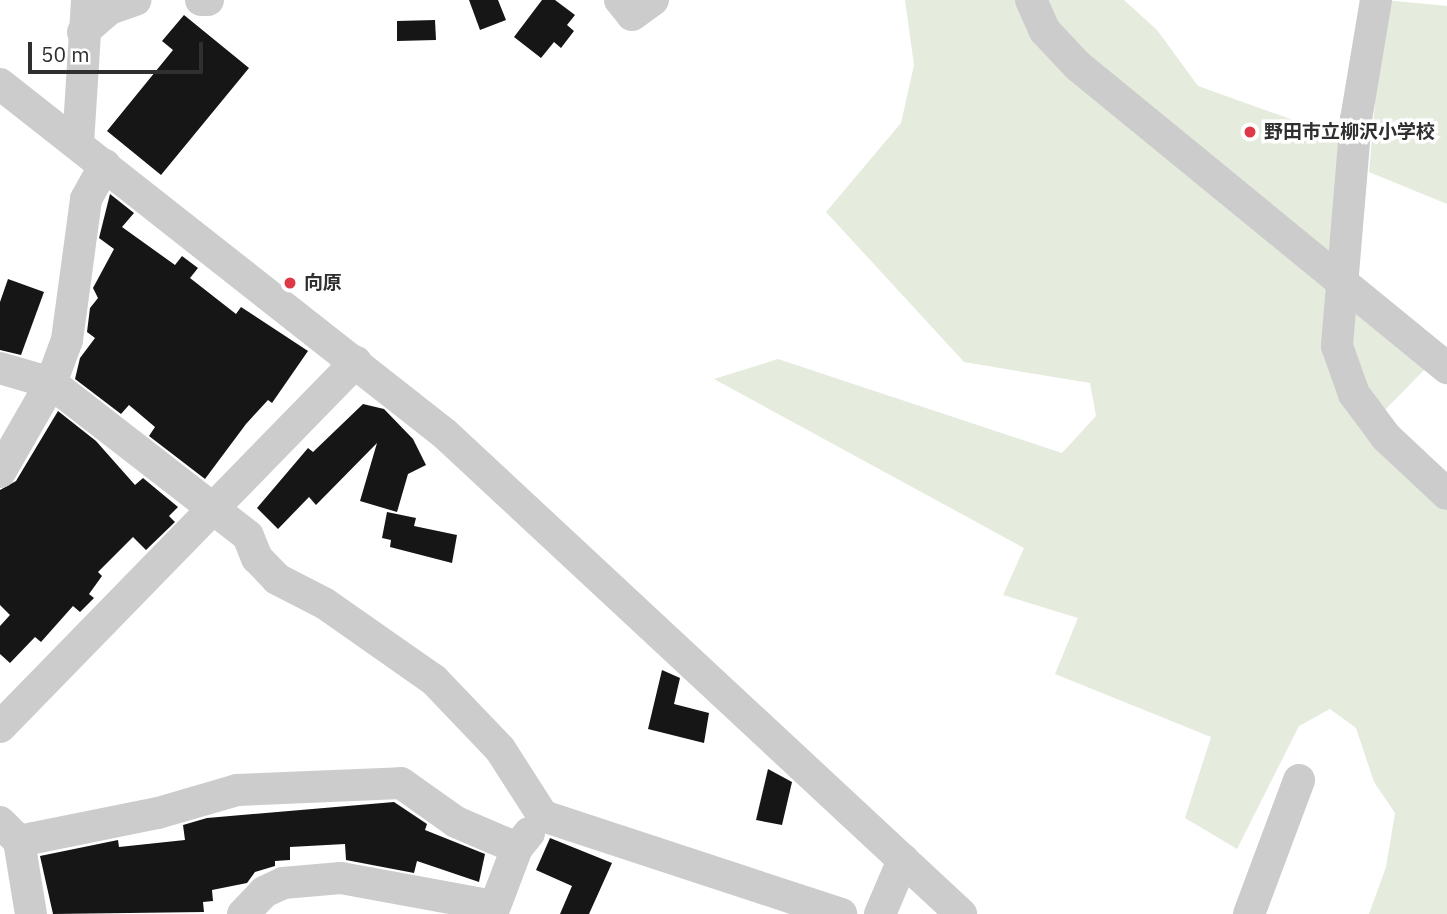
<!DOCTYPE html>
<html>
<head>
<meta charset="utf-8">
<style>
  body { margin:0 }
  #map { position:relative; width:1447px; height:914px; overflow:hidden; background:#fff; font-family:"IBM Plex Sans","Noto Sans JP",sans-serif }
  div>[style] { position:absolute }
  .green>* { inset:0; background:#e5ebdd }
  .building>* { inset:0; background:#161616 }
  .minor>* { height:32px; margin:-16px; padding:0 16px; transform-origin:16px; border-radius:16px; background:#ccc }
  .dots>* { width:19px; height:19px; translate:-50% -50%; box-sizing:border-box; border:4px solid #fff; border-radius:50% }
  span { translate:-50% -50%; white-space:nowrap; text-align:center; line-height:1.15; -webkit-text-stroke:7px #fff; paint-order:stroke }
  .poi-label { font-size:19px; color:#2f2f2f; font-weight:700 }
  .left { translate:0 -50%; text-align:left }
  .scale { position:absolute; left:28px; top:42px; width:175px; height:32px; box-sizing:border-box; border:4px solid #2f2f2f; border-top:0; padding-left:9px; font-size:21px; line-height:24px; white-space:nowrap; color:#2f2f2f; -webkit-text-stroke:5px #fff; paint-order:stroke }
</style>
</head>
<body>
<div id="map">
  <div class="green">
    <div style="clip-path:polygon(905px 0,1124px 0,1157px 30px,1198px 86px,1341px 137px,1331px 263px,1428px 366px,1381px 414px,1447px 472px,1447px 914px,1369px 914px,1386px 867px,1395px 813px,1374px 782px,1356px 728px,1330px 709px,1299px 726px,1237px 849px,1185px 818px,1211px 737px,1055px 674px,1078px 618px,1003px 595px,1024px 548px,714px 379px,778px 359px,1062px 453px,1096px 416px,1090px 383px,964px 362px,826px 212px,901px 123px,914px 65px)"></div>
    <div style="clip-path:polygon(1384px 0,1447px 6px,1447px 204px,1369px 172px)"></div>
  </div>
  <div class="building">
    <div style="clip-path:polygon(469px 0,498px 0,506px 20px,480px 30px)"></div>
    <div style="clip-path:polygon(542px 0,555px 0,575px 15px,567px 25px,574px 31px,561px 48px,554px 42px,541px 58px,514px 37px)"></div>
    <div style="clip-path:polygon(184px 15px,249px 68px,161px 175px,107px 131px,173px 50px,162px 41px)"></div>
    <div style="clip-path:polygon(435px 20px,436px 40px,397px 41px,397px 21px)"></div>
    <div style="clip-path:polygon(110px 194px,134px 213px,122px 227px,175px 265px,182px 256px,198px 268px,190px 278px,236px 314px,241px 307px,308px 351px,272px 403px,268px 400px,246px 424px,205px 479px,149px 436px,155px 427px,129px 405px,121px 414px,75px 379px,80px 358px,95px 338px,87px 332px,90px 308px,98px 298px,93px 288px,114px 249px,99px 238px)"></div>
    <div style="clip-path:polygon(8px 279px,44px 292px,21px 355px,0 350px,0 302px)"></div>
    <div style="clip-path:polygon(363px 404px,384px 409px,413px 439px,426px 465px,408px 474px,397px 512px,360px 501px,377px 443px,316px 505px,309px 497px,278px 529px,257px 508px,308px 448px,313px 452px)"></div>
    <div style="clip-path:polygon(58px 411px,96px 441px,135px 485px,143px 478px,178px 507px,169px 516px,175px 522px,146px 550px,133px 537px,98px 572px,102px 576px,89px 594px,94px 598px,80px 612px,73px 606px,41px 642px,35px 637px,10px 663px,0 654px,0 626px,10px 615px,0 605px,0 490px,16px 481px)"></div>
    <div style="clip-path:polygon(387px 512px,416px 518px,414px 526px,457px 535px,452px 563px,390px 547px,391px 540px,382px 538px)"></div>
    <div style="clip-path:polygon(662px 670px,680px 678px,674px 704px,709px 713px,704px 743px,648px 729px)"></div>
    <div style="clip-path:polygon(768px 769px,792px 782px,782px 825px,756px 820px)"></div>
    <div style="clip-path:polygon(394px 802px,427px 824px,425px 830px,485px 854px,479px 882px,417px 861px,414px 873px,346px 860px,345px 844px,290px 847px,290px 860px,275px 861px,275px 866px,255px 872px,247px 883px,212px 890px,213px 901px,203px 902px,204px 912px,53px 914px,40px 856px,118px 840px,119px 847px,185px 840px,183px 825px,207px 818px)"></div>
    <div style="clip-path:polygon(550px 838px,612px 863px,589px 914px,560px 914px,572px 886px,536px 870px)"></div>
  </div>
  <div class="minor">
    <div style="left:201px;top:0;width:7px"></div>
    <div style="left:620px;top:0;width:19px;rotate:51deg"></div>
    <div style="left:632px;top:15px;width:26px;rotate:-36deg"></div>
    <div style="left:1031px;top:0;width:34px;rotate:66deg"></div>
    <div style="left:1045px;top:31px;width:48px;rotate:46.7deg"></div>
    <div style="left:1078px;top:66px;width:477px;rotate:39.3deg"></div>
    <div style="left:1376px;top:0;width:121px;rotate:99.5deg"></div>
    <div style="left:1356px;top:119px;width:228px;rotate:94.8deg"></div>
    <div style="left:1337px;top:346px;width:51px;rotate:70.5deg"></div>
    <div style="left:1354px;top:394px;width:54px;rotate:53.3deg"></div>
    <div style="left:1386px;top:437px;width:83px;rotate:43.1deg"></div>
    <div style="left:83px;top:32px;width:35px;rotate:-41deg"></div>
    <div style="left:109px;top:9px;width:28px;rotate:-19deg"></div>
    <div style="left:0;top:84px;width:566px;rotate:38.19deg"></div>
    <div style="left:445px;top:434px;width:705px;rotate:42.93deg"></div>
    <div style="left:78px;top:144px;width:144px;rotate:-86.4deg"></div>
    <div style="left:0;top:368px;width:53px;rotate:16.4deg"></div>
    <div style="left:51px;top:383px;width:249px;rotate:37.8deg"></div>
    <div style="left:248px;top:536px;width:24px;rotate:68deg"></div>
    <div style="left:257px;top:558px;width:29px;rotate:46deg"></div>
    <div style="left:277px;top:579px;width:53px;rotate:27.1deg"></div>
    <div style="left:324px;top:603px;width:134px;rotate:35deg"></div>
    <div style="left:434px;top:680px;width:95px;rotate:46.3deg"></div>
    <div style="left:500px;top:749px;width:80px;rotate:57.3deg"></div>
    <div style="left:543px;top:816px;width:314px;rotate:18.2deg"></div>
    <div style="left:0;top:472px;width:103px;rotate:-60.2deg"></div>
    <div style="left:51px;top:383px;width:46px;rotate:-69.6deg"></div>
    <div style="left:67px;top:340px;width:142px;rotate:-82.3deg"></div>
    <div style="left:86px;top:199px;width:39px;rotate:-61deg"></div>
    <div style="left:0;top:727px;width:510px;rotate:-45.72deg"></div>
    <div style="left:0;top:822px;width:27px;rotate:45deg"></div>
    <div style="left:19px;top:841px;width:74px;rotate:80.7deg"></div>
    <div style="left:19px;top:841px;width:142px;rotate:-11.4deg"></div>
    <div style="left:158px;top:813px;width:82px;rotate:-16.2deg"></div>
    <div style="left:237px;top:790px;width:164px;rotate:-2.4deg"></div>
    <div style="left:401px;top:783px;width:67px;rotate:35.3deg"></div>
    <div style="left:456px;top:822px;width:66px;rotate:23.1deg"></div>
    <div style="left:243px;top:914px;width:30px;rotate:-46deg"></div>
    <div style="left:264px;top:892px;width:21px;rotate:-25deg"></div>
    <div style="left:283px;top:883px;width:58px;rotate:-4.9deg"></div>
    <div style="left:341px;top:878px;width:155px;rotate:10.4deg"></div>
    <div style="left:492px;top:914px;width:71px;rotate:-69.3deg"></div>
    <div style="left:517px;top:848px;width:19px;rotate:-51deg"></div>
    <div style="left:880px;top:914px;width:59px;rotate:-66.9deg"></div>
    <div style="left:1249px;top:914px;width:143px;rotate:-69.5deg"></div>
  </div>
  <div class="dots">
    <div style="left:1250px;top:132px;background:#dd3947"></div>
    <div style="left:290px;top:283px;background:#dd3947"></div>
  </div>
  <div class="poi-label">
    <span class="left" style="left:1264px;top:132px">野田市立柳沢小学校</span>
    <span class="left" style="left:304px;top:283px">向原</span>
  </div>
  <div class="scale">50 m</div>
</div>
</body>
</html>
